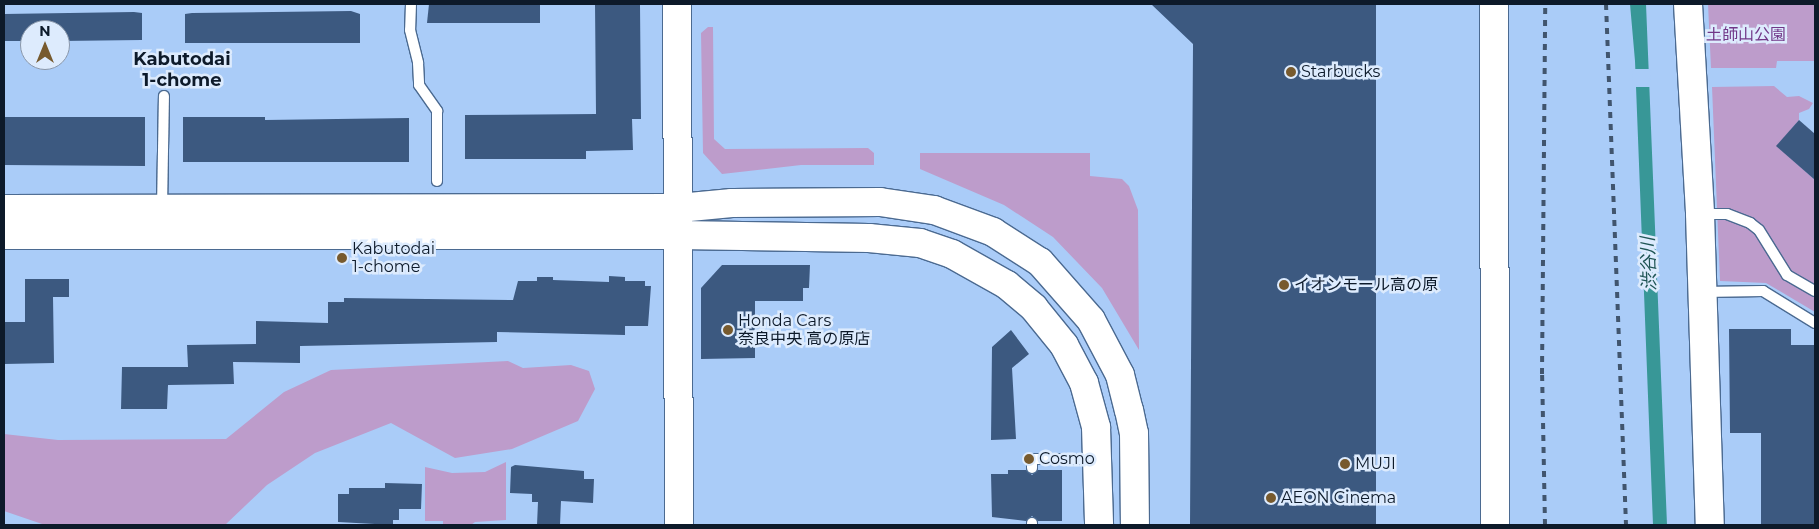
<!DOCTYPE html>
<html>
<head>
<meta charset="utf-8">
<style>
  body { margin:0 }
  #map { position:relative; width:1819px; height:529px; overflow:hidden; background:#aaccf8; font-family:Montserrat,"Noto Sans JP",sans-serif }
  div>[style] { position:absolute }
  .green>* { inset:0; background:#bd9ccb }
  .water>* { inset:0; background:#389797 }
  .pier>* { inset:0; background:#aaccf8 }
  .building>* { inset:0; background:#3c5980 }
  .roads { filter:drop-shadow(1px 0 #4b6a91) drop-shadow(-1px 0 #4b6a91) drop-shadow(0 1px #4b6a91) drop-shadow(0 -1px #4b6a91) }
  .lane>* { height:10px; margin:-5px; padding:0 5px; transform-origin:5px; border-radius:5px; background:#fff }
  .secondary>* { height:28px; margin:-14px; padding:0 14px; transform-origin:14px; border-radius:14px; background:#fff }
  .rail>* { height:4px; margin-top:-2px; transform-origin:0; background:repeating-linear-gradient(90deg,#41556e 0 6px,transparent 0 12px) }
  .dots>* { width:14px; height:14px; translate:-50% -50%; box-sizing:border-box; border:2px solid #ddebfd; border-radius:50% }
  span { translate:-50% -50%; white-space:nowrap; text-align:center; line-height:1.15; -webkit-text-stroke:5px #ddebfd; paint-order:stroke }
  .park-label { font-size:16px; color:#713788 }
  .poi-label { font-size:16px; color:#0d1a2a }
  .left { translate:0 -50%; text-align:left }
  .neighbourhood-label { font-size:18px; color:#0d1a2a; font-weight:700 }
  .water-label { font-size:18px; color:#205555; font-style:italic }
  .frame { position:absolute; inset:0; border:5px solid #0d1a2a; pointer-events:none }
  .north { position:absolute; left:20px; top:20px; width:50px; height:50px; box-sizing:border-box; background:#ddebfd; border:1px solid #8a97a9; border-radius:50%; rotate:0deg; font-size:14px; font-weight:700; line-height:20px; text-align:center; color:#0d1a2a }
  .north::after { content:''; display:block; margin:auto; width:18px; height:22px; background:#775a2e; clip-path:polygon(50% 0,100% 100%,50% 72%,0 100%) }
</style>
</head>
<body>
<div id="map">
  <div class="green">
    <div style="clip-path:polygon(1708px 4px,1815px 4px,1815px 61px,1777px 61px,1776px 68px,1711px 68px)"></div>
    <div style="clip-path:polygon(708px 27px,713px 27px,714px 139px,725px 149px,868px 148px,874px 153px,874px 165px,801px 165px,722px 174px,703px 153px,701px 33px)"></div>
    <div style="clip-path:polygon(1774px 86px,1787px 97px,1799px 96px,1813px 103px,1809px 109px,1799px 113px,1799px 120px,1777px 146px,1815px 180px,1815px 312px,1766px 283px,1720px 281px,1712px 87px)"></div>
    <div style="clip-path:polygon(920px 153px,1090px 153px,1090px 176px,1122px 179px,1129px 186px,1138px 210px,1139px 350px,1102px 288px,1053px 237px,1004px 205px,920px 169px)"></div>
    <div style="clip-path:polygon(508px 361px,523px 368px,571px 365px,589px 371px,595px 389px,578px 421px,512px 449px,455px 458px,391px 423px,315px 453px,267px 485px,225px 525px,45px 525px,4px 511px,4px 434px,58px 440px,226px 439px,284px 392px,331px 370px)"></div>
    <div style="clip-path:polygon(506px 462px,506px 520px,475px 522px,471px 525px,443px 525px,443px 521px,425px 521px,425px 467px,452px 473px,485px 472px)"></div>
  </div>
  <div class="water">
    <div style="clip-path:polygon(1630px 4px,1646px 4px,1667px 525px,1653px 525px,1635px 61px)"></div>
  </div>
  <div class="pier">
    <div style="clip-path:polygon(1632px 69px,1650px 69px,1651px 87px,1633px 87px)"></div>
  </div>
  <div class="building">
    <div style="clip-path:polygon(429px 4px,540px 4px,540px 23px,427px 23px)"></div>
    <div style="clip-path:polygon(595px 4px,640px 4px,641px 119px,632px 119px,633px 150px,586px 151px,586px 159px,465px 159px,465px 115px,596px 114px)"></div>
    <div style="clip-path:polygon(1151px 4px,1376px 4px,1376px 525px,1190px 525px,1193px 44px)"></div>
    <div style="clip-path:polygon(351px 11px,360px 14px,360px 43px,185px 43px,185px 14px,192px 13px)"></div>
    <div style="clip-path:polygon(134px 12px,142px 13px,142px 40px,60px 41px,60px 30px,30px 30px,30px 41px,4px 41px,4px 14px)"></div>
    <div style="clip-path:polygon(4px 117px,145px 117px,145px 166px,4px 165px)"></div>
    <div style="clip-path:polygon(183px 117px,265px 117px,265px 120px,409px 118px,409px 162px,183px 162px)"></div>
    <div style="clip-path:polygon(1799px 120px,1815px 134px,1815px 180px,1776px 146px)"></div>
    <div style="clip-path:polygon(722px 265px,810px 265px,809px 288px,803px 288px,803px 301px,755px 301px,755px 358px,701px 359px,701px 288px)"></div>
    <div style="clip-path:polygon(609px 276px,625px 277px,625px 281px,645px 281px,645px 286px,651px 286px,648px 326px,625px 326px,625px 335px,497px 332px,497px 342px,300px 346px,300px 363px,233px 362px,234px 384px,168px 385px,167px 409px,121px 409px,122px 367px,188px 367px,187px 345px,256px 344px,256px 321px,328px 323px,328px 302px,344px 302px,344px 298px,513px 300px,518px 281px,537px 281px,537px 277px,553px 277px,553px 280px,609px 282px)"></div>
    <div style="clip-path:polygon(25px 279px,69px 279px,69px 297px,53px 297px,54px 363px,4px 364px,4px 322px,25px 322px)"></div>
    <div style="clip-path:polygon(1729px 329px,1791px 329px,1791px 345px,1815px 345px,1815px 525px,1761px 525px,1761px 433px,1730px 433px)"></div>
    <div style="clip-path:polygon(1011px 330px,1029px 354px,1012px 368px,1016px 439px,991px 440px,992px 347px)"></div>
    <div style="clip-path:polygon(515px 465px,584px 471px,584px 479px,594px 479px,593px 503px,561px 501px,560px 525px,537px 525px,538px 502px,532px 502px,532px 494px,510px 493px,511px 467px)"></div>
    <div style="clip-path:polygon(1008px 470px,1026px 470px,1032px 475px,1038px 470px,1062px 470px,1062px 521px,1038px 521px,1032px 516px,1026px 521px,992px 517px,991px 474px,1008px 474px)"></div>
    <div style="clip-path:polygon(385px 483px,422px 484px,421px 509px,399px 509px,399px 520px,393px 520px,393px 525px,338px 522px,338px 494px,349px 494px,349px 488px,385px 488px)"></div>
  </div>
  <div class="roads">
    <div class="lane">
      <div style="left:411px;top:4px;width:26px;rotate:92deg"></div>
      <div style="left:410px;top:30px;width:34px;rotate:76deg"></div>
      <div style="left:418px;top:63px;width:22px;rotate:87deg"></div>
      <div style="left:419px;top:85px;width:32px;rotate:55deg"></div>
      <div style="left:437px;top:111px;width:70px;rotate:90deg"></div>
      <div style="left:162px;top:208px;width:112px;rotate:-89deg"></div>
      <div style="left:1701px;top:214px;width:26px"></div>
      <div style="left:1727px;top:214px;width:25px;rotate:21deg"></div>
      <div style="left:1750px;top:223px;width:11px;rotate:38deg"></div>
      <div style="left:1759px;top:230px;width:53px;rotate:58.1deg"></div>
      <div style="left:1787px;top:275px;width:32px;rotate:30deg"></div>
      <div style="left:1703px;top:292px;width:60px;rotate:-1deg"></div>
      <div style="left:1763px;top:291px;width:61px;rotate:31.6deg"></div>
      <div style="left:1032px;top:468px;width:9px;rotate:-90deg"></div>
      <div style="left:1032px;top:459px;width:63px"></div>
      <div style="left:1032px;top:525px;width:2px;rotate:-90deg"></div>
    </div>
    <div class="secondary">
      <div style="left:677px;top:4px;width:521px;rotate:89.78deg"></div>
      <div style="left:1494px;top:4px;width:521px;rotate:89.89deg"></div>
      <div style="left:1688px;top:4px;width:210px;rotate:86.7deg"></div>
      <div style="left:1700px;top:214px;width:311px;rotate:88.2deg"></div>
      <div style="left:4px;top:209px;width:675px;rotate:-0.08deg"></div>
      <div style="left:679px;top:208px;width:53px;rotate:-5.4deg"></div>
      <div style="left:732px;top:203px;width:148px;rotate:-0.4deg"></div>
      <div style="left:880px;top:202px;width:55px;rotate:8.4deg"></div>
      <div style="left:934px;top:210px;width:63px;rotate:20.4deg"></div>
      <div style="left:993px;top:232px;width:56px;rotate:32.6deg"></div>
      <div style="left:1040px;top:262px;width:77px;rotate:48.7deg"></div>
      <div style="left:1091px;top:320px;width:62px;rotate:62.2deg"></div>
      <div style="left:1120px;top:375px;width:36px;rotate:76deg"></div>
      <div style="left:1129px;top:410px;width:24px;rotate:78deg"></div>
      <div style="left:1134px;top:433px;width:92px;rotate:89.4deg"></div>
      <div style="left:4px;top:235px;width:675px"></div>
      <div style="left:679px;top:235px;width:190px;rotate:0.9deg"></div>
      <div style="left:869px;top:238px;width:51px;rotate:5.6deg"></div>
      <div style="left:920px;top:243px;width:34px;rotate:19deg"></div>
      <div style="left:952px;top:254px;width:63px;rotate:29.4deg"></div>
      <div style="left:1007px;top:285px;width:35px;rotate:40deg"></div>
      <div style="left:1034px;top:308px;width:48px;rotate:51deg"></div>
      <div style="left:1064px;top:345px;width:43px;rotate:62.2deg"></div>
      <div style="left:1084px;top:383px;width:46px;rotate:74.7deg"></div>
      <div style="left:1096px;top:427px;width:98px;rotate:88.2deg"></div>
    </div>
  </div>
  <div class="rail">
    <div style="left:1606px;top:4px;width:521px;rotate:87.8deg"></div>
    <div style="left:1545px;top:525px;width:151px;rotate:-91.1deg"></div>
    <div style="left:1542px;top:374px;width:370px;rotate:-89.5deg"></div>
  </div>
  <div class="dots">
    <div style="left:1291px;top:72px;background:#775a2e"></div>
    <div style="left:342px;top:258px;background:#775a2e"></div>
    <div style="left:1284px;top:285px;background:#775a2e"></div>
    <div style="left:728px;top:330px;background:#775a2e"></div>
    <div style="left:1029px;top:459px;background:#775a2e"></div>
    <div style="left:1345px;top:464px;background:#775a2e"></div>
    <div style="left:1271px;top:498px;background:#775a2e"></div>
  </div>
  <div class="park-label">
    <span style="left:1746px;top:35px">土師山公園</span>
  </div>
  <div class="poi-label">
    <span class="left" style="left:1301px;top:72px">Starbucks</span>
    <span class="left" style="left:352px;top:258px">Kabutodai<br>1-chome</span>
    <span class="left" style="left:1294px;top:285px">イオンモール高の原</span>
    <span class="left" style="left:738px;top:330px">Honda Cars<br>奈良中央 高の原店</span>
    <span class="left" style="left:1039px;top:459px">Cosmo</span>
    <span class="left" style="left:1355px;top:464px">MUJI</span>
    <span class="left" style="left:1281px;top:498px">AEON Cinema</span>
  </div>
  <div class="neighbourhood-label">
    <span style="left:182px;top:70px">Kabutodai<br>1-chome</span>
  </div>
  <div class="water-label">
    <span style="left:1649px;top:264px;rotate:-92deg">渋谷川</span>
  </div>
  <div class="frame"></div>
  <div class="north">N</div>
</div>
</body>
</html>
